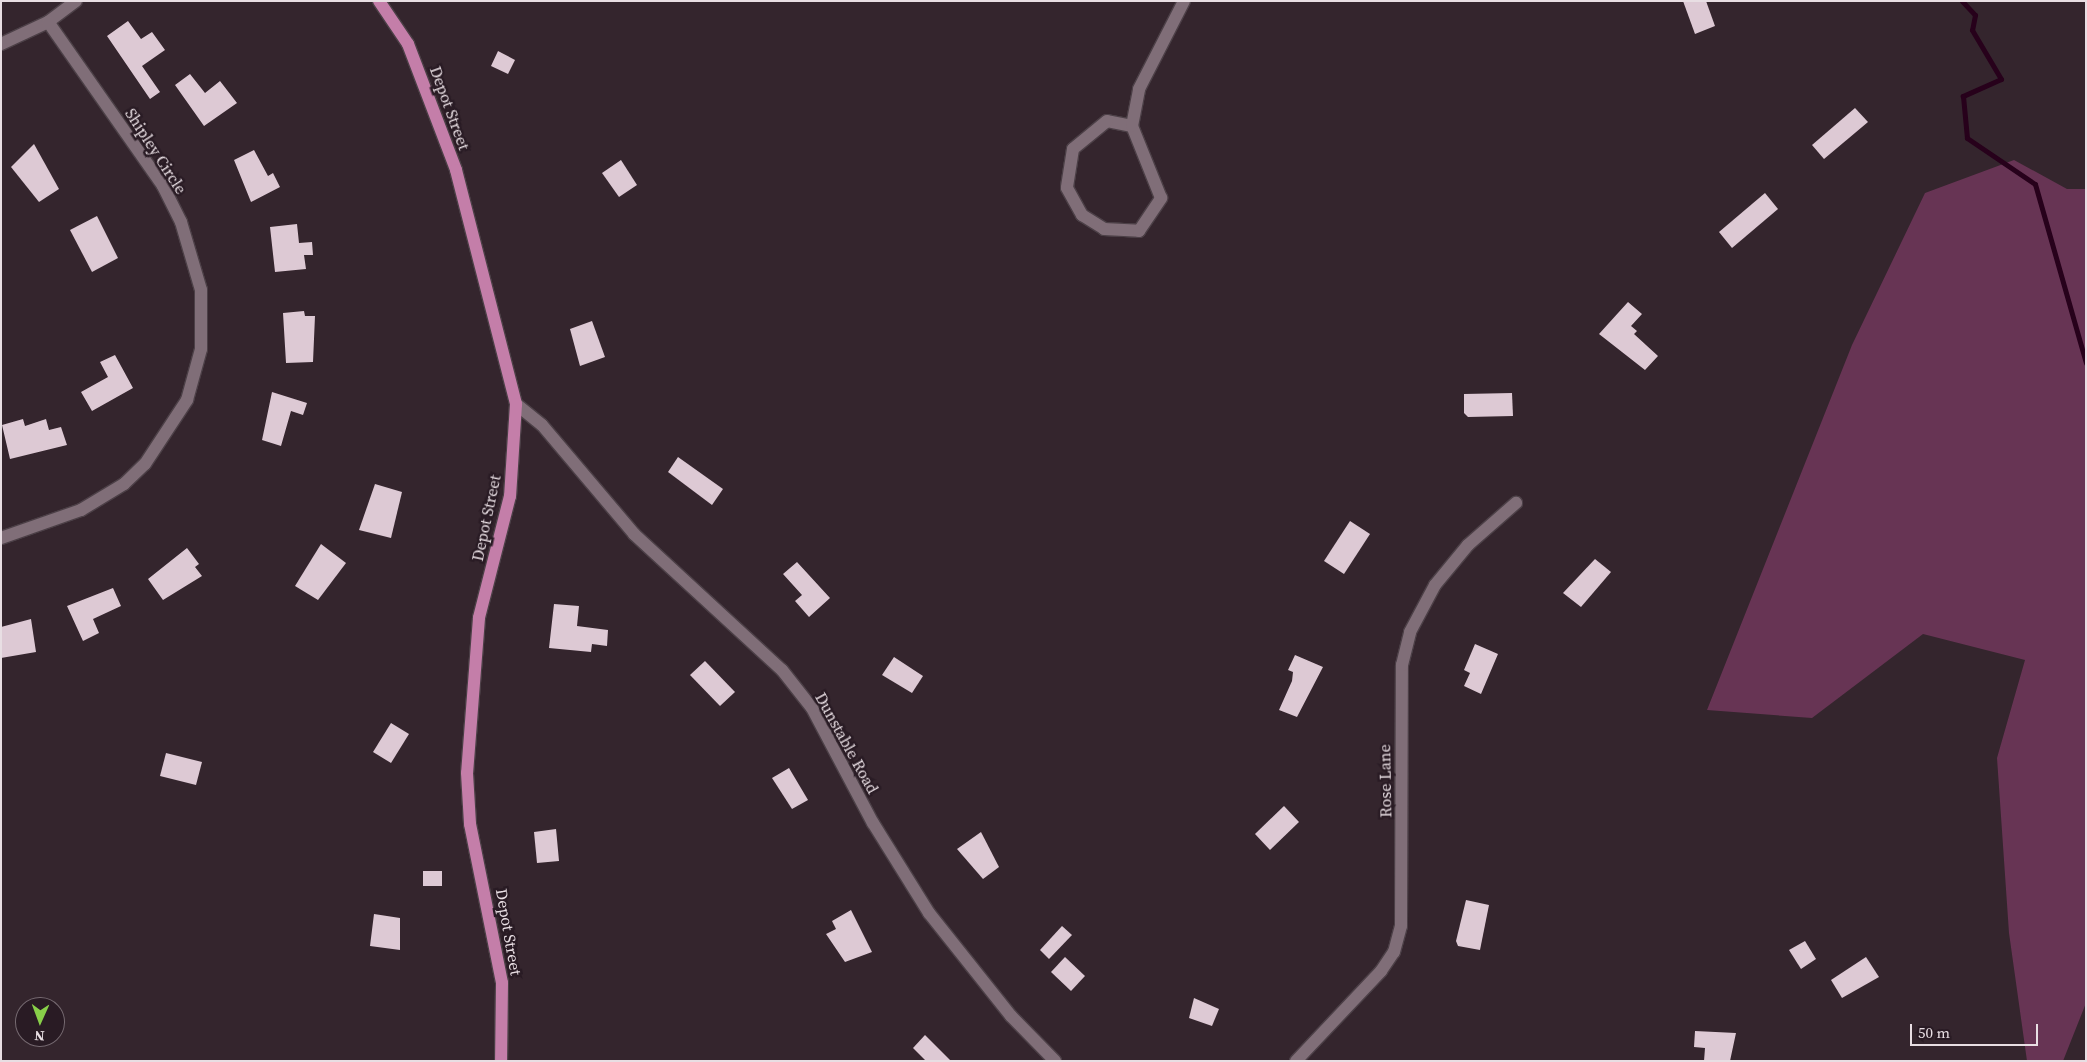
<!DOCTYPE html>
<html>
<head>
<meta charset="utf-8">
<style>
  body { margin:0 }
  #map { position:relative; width:2087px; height:1062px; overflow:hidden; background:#34252d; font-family:"Source Serif 4",serif }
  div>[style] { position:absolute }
  .green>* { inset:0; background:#673454 }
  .stream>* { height:5px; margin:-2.5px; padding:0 2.5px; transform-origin:2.5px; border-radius:2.5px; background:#27011b }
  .building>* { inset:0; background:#ddc9d4 }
  .roads { filter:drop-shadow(1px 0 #4c4047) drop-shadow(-1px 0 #4c4047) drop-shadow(0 1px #4c4047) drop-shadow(0 -1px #4c4047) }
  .minor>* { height:12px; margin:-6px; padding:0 6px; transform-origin:6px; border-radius:6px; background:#806e78 }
  .major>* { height:12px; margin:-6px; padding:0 6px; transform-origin:6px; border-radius:6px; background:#c47ea9 }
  span { translate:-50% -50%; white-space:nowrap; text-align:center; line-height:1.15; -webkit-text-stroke:5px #291b24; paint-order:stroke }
  .street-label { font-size:16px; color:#e8dee3 }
  .frame { position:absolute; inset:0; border:2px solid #e8dee3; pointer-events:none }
  .north { position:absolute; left:15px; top:997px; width:50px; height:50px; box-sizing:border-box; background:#291b24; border:1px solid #756970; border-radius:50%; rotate:182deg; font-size:14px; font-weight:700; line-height:20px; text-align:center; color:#e8dee3 }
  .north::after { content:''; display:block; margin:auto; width:18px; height:22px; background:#88cf49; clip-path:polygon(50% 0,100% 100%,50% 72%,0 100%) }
  .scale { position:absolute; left:1910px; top:1024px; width:128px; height:22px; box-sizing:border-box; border:2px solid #e8dee3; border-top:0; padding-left:6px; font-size:15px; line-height:18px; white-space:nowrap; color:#e8dee3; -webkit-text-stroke:4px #291b24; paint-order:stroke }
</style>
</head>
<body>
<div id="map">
  <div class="green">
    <div style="clip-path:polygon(2014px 160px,2067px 189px,2086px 189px,2086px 1003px,2063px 1061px,2027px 1061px,2009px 933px,1997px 758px,2025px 660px,1923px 634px,1812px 718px,1707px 710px,1852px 345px,1925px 193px)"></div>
  </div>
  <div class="stream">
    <div style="left:1962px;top:1px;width:19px;rotate:47deg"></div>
    <div style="left:1975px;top:15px;width:15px;rotate:101deg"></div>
    <div style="left:1972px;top:30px;width:57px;rotate:59.4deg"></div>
    <div style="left:2001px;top:79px;width:42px;rotate:155.9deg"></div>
    <div style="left:1963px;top:96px;width:42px;rotate:84.6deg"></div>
    <div style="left:1967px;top:138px;width:82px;rotate:34.1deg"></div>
    <div style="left:2035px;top:184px;width:186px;rotate:74.1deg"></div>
  </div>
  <div class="building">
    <div style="clip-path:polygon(1683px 1px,1706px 1px,1715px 26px,1695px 34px)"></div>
    <div style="clip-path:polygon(128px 21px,141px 39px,152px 32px,165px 50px,142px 66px,160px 92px,150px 99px,107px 36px)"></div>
    <div style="clip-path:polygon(498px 51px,515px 60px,508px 74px,491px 66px)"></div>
    <div style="clip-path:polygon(190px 74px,205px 93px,220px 81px,237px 103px,204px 126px,175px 85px)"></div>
    <div style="clip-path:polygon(1855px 108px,1868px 122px,1824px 159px,1812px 145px)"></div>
    <div style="clip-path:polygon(34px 144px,59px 189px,39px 202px,11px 167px)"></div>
    <div style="clip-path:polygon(254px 150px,268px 176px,273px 173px,280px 187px,251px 202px,234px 160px)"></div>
    <div style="clip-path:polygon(621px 160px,637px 185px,619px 197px,602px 173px)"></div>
    <div style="clip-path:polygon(1765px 193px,1778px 209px,1732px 248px,1719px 232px)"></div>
    <div style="clip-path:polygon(97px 216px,118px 258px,92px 272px,70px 230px)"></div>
    <div style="clip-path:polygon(297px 224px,299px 243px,312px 242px,313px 255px,304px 255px,306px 269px,275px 272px,270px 227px)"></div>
    <div style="clip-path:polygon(1628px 302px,1642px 314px,1631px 326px,1637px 331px,1634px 334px,1658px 356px,1645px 370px,1599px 334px)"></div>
    <div style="clip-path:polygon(304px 311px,305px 316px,315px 316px,313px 362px,286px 363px,283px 313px)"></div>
    <div style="clip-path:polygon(592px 321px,605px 357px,580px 366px,570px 329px)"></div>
    <div style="clip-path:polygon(115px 355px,133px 388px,92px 411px,81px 392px,108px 377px,100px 362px)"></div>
    <div style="clip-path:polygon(272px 392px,307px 403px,303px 415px,291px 411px,281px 446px,262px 440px)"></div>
    <div style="clip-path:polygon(1512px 393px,1513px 416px,1468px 417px,1464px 413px,1464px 394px)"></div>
    <div style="clip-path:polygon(23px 419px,25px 426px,46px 419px,49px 430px,61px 427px,67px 445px,10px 459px,2px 425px)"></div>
    <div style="clip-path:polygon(678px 457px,723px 489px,712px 505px,668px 472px)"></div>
    <div style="clip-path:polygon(375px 484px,402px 492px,391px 538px,359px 530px)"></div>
    <div style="clip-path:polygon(1350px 521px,1370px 534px,1344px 574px,1324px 561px)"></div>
    <div style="clip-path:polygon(321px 544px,346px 563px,318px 600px,295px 586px)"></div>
    <div style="clip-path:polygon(187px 548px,199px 564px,195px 567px,202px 576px,163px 600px,148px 579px)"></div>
    <div style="clip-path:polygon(1595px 559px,1611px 572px,1581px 607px,1563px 593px)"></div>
    <div style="clip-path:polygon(797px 562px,830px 598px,809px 617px,795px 601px,802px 595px,783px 574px)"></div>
    <div style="clip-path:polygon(113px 588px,121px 606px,93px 619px,99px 633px,83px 641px,67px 606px)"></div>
    <div style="clip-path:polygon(554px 604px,579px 606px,577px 626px,608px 630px,607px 646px,592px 644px,591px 652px,549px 648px)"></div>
    <div style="clip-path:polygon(31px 619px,36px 652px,1px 658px,1px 627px)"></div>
    <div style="clip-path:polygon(1475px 644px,1498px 654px,1481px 694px,1464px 686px,1470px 673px,1464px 670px)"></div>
    <div style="clip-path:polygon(1295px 655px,1323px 667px,1297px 717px,1279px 710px,1292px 681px,1293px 672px,1288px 670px)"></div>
    <div style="clip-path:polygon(894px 657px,923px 676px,912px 693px,882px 675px)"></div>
    <div style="clip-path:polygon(705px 661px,735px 692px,720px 706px,690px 675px)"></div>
    <div style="clip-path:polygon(391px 723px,409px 734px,391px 763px,373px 752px)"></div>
    <div style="clip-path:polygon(166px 753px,202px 762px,196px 785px,160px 776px)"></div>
    <div style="clip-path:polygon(789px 768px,808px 800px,792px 809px,772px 778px)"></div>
    <div style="clip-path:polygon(1284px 806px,1299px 822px,1270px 850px,1255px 834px)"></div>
    <div style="clip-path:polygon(556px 829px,559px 861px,537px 863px,534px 832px)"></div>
    <div style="clip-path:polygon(981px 832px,999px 867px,983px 879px,957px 849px)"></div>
    <div style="clip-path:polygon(423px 871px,442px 871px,442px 886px,423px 886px)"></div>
    <div style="clip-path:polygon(1466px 900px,1489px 905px,1480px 950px,1458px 946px,1456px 941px)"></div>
    <div style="clip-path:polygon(851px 910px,872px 952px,845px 962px,826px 934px,836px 929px,832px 921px)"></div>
    <div style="clip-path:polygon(374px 914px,400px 918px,400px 950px,370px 946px)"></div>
    <div style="clip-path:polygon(1062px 926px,1072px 935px,1049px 959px,1040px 950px)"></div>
    <div style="clip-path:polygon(1805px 941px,1816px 959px,1801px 969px,1789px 950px)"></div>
    <div style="clip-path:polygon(1065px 957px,1085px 976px,1071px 991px,1051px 972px)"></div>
    <div style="clip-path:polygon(1866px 957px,1879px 977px,1842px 998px,1831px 980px)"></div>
    <div style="clip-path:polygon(1194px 998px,1219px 1009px,1212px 1026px,1189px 1018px)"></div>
    <div style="clip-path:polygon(1695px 1031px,1736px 1033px,1730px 1061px,1704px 1061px,1705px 1048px,1694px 1047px)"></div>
    <div style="clip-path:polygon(925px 1035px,951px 1061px,926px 1061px,913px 1048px)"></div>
  </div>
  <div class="roads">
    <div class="minor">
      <div style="left:1px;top:44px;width:52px;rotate:-25.1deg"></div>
      <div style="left:48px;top:22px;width:35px;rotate:-37deg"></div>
      <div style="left:1132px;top:126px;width:25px;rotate:-169deg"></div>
      <div style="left:1107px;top:121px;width:44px;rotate:140.5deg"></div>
      <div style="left:1073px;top:149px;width:39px;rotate:99deg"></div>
      <div style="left:1067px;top:188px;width:31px;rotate:61deg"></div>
      <div style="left:1082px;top:215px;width:26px;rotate:32deg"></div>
      <div style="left:1104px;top:229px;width:35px;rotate:3deg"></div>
      <div style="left:1139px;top:231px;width:40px;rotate:-56deg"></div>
      <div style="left:1161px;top:198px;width:78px;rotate:-111.9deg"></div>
      <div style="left:1132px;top:126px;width:38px;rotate:-79deg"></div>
      <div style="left:1139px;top:89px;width:99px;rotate:-62.9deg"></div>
      <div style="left:516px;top:404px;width:33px;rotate:39deg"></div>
      <div style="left:542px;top:425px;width:143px;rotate:49.8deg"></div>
      <div style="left:634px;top:534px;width:201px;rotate:42.6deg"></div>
      <div style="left:782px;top:670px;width:48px;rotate:51.7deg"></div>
      <div style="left:812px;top:708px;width:130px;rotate:62.1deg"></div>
      <div style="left:873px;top:823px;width:106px;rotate:58.1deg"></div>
      <div style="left:929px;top:913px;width:132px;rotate:51.5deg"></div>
      <div style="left:1011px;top:1016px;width:63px;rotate:45.6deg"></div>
      <div style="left:1px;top:538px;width:85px;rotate:-19.3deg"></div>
      <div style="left:81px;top:510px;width:50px;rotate:-31.2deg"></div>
      <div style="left:124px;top:484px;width:29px;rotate:-44deg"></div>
      <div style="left:145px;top:464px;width:77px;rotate:-56.7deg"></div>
      <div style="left:187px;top:400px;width:53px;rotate:-74.6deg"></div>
      <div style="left:201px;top:349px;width:59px;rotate:-90deg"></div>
      <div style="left:201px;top:290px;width:71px;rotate:-106.4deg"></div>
      <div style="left:181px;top:222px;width:40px;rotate:-116.6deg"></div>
      <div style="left:163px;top:186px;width:200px;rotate:-125deg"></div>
      <div style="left:1296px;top:1061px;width:124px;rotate:-46.6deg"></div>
      <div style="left:1381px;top:971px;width:23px;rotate:-56deg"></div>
      <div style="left:1394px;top:952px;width:27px;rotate:-75deg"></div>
      <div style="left:1401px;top:926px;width:261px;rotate:-89.8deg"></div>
      <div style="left:1402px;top:665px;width:34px;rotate:-76deg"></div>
      <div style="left:1410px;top:632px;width:53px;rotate:-62deg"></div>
      <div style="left:1435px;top:585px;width:52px;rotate:-50.5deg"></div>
      <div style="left:1468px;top:545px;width:64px;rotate:-41.2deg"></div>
    </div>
    <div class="major">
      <div style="left:379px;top:1px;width:52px;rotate:56deg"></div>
      <div style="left:408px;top:44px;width:135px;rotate:69.1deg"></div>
      <div style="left:456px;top:170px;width:242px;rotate:75.6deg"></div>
      <div style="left:516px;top:404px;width:92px;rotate:93.7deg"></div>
      <div style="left:510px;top:496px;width:126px;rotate:104.3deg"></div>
      <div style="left:479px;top:618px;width:155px;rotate:94.4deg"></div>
      <div style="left:467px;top:773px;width:51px;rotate:86.6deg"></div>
      <div style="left:470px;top:824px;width:162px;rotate:78.6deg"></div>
      <div style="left:502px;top:983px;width:78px;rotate:90.7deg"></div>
    </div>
  </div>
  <div class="street-label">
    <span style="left:450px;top:108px;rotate:70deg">Depot Street</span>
    <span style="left:156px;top:151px;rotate:57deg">Shipley Circle</span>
    <span style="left:486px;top:518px;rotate:-78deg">Depot Street</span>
    <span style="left:847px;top:743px;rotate:61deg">Dunstable Road</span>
    <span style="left:1385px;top:781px;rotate:-91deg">Rose Lane</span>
    <span style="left:509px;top:932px;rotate:80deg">Depot Street</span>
  </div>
  <div class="frame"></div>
  <div class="north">N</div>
  <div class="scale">50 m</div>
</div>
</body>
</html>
